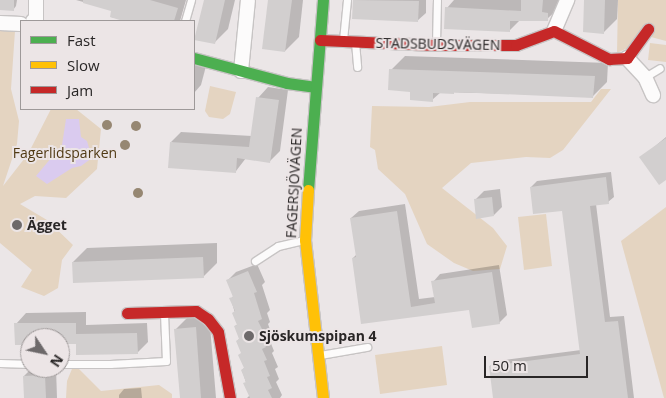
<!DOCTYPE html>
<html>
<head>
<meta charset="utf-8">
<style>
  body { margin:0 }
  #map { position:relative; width:666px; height:398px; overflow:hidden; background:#ebe6e7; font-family:"Open Sans",sans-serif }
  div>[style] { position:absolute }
  .green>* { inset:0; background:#e4d4c1 }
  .water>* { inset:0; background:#dacbef }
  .shadow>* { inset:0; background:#0003 }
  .building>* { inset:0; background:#d2cfcf }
  .roads { filter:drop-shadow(1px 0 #c7c4c4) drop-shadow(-1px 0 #c7c4c4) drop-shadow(0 1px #c7c4c4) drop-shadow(0 -1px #c7c4c4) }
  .lane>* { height:7px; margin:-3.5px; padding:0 3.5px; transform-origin:3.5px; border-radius:3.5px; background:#fcfbfb }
  .street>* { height:14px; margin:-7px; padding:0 7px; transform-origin:7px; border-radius:7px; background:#fcfbfb }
  .fast>* { height:11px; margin:-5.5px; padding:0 5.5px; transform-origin:5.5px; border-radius:5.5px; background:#4caf50 }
  .slow>* { height:11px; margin:-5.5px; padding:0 5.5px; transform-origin:5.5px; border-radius:5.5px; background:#ffc107 }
  .jam>* { height:11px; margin:-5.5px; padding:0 5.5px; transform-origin:5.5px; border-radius:5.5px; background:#c62828 }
  .trees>* { width:10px; height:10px; margin:-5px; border-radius:50%; background:#968772 }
  .dots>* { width:14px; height:14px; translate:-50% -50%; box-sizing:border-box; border:2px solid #ece5e6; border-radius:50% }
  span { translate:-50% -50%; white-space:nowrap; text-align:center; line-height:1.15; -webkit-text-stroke:4px #ece5e6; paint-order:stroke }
  .street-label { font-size:14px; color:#292626 }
  .park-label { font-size:14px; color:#503913 }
  .poi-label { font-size:14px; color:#292626; font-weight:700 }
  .left { translate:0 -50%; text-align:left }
  .legend { position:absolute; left:20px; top:20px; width:175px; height:90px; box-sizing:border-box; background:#ece5e6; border:1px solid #9e9999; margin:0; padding:6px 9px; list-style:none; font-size:15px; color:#292626 }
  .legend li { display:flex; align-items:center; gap:10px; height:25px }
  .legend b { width:25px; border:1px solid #9e9999 }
  .north { position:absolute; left:20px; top:328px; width:50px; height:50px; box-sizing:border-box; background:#ece5e6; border:1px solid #9e9999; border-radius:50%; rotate:124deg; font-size:14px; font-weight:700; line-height:20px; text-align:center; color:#292626 }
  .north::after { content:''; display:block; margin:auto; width:18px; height:22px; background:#6d696a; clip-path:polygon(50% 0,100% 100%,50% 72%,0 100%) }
  .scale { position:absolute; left:484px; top:356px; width:104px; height:22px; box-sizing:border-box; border:2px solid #292626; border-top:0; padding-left:6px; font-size:15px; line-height:18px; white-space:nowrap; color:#292626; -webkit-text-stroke:4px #ece5e6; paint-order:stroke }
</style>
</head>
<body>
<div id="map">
  <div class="green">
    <div style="clip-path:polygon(618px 0,666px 0,666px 41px,651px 37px,617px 53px)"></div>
    <div style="clip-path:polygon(0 30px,15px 31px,11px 89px,19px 121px,17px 144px,3px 186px,28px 154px,51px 109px,76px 109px,101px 129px,97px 169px,66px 198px,35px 196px,20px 204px,47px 220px,73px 245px,62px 260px,58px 288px,44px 296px,21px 287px,32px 270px,0 243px)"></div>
    <div style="clip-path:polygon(650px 43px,666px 45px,666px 62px,648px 60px)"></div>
    <div style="clip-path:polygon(210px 86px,236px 92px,230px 114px,223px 119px,209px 117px,205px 111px)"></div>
    <div style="clip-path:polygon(601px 89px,611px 89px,563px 150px,550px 158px,526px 157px,471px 163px,442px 188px,493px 228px,507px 246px,500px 269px,473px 271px,454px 263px,427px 244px,405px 194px,378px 169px,375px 150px,370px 147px,372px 106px,429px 107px,470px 102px,591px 102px)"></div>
    <div style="clip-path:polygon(666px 207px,666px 398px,664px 398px,621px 241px)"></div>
    <div style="clip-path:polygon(546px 214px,552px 266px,524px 270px,518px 217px)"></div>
    <div style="clip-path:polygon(442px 346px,447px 385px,380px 394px,375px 355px)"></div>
    <div style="clip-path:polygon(74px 364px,101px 391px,159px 385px,172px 394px,172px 398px,66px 398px,67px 381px)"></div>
  </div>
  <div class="water">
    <div style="clip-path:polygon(66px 119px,79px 119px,81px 137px,87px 141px,92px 158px,81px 166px,72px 168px,47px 184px,36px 176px,62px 145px)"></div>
  </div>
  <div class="shadow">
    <div style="clip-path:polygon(0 0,17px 0,16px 6px,13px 10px,0 9px)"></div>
    <div style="clip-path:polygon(76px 0,186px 0,180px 21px,128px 21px,111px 17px,113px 10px)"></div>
    <div style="clip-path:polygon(205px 0,235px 0,228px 29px,214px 43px)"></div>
    <div style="clip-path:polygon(270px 0,303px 0,299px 37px,285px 51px)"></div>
    <div style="clip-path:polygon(355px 0,426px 0,426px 13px,417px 21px,353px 17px)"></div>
    <div style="clip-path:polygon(454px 0,561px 0,561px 6px,547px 19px,520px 20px,509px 31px,447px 8px)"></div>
    <div style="clip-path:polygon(585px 0,618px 0,617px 19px,603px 33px)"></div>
    <div style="clip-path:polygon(405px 56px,608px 63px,607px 82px,593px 96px,441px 92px,432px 100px,411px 91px,391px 70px)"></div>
    <div style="clip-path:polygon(194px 62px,206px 66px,201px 85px,194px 93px)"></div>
    <div style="clip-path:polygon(268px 87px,288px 90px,280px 151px,269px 162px,246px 158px,236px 171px,171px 142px,181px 132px,252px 136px,258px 98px)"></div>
    <div style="clip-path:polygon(666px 137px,666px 178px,641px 158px)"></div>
    <div style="clip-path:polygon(611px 172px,614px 197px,608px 202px,596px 204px,610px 317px,624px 316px,634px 398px,494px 398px,490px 366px,496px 361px,581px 350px,563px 209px,531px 187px,537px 181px)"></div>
    <div style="clip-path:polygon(500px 189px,502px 207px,494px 215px,475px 200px,484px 191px)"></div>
    <div style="clip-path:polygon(405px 204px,419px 299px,435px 297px,433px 282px,440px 274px,499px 265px,507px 315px,499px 323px,470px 308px,362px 323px,353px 258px,357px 254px,351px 218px,359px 211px)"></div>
    <div style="clip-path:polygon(217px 243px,217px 263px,203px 277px,73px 262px,87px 248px)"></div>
    <div style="clip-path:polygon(257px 264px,265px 282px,262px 285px,270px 310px,267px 313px,270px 322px,268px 324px,273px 338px,270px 341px,274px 351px,272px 353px,278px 367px,275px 369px,279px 379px,276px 382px,282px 395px,280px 398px,247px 398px,250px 395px,242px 370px,245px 367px,242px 352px,237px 341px,240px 338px,235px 326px,238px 324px,231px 299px,234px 295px,228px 280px,236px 272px)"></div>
    <div style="clip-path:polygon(86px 312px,86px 325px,147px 323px,148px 342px,137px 353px,77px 343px,60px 343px,60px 338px,30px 338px,30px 343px,16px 324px,26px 313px)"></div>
    <div style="clip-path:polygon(209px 314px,216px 398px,181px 398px,176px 329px,190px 315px)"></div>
    <div style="clip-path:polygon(32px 368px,56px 368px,57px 398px,25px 398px,24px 376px)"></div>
    <div style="clip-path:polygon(141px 388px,142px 398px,119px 398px,119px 395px,124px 389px)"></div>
  </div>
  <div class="building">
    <div style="clip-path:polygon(0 0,14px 0,14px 11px,0 10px)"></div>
    <div style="clip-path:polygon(83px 0,150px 0,178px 8px,174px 21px,123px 21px,110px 17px,111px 11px,83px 3px)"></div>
    <div style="clip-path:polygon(204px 0,225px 0,215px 44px,194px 40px)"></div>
    <div style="clip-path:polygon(268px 0,292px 0,285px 52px,262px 49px)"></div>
    <div style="clip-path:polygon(353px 0,419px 1px,418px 22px,352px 19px)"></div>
    <div style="clip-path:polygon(521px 0,543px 0,542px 12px,548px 13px,548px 21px,510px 21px,510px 32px,444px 29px,445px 7px,521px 11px)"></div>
    <div style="clip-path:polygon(584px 0,605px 0,604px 34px,583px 32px)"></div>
    <div style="clip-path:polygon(389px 69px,595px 76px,593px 98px,454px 92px,454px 94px,433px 93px,433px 102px,410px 100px,410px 92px,388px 90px)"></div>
    <div style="clip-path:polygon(256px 97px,279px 100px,270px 163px,237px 158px,236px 173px,168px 168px,170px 142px,249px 147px)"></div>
    <div style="clip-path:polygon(666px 138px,666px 180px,659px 185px,639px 157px)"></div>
    <div style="clip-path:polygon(606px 177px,609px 204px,590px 206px,605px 322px,618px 321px,628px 398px,493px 398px,489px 366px,580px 354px,562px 211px,533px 214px,530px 187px)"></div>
    <div style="clip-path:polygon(492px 197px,494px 216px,476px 219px,474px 199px)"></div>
    <div style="clip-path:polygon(397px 211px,411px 307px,435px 303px,431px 281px,492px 272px,500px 324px,472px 328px,469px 310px,361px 324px,352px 258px,356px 257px,350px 218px)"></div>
    <div style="clip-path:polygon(203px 257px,204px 278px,73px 283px,72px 262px)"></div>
    <div style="clip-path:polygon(248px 271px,257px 292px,254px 293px,262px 319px,258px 321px,263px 331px,259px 332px,266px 347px,262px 349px,267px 360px,264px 361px,270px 376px,267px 377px,272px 388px,268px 390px,272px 398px,250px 398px,243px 383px,246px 382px,241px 370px,244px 368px,238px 355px,241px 353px,236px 341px,239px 339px,234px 326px,237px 325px,232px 313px,235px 311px,229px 298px,233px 297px,226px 280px)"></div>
    <div style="clip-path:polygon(14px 323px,76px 323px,76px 336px,76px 334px,137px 333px,138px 354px,76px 355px,76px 344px,60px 344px,60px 338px,30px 338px,30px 345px,15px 345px)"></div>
    <div style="clip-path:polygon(196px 327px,201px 398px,180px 398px,174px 329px)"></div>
    <div style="clip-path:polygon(45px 375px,46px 398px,24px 398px,23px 376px)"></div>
  </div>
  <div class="roads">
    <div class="lane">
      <div style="left:185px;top:21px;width:22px;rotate:-74deg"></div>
      <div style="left:343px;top:40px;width:40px;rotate:-84.3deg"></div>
      <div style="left:355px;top:42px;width:25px;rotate:85deg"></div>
      <div style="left:436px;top:43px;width:43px;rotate:-88.7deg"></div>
      <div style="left:645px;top:77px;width:17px;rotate:-31deg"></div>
      <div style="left:255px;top:261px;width:27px;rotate:-33deg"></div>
      <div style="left:278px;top:246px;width:28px;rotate:-13deg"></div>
      <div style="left:320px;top:355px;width:48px;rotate:-9.7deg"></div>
      <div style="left:0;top:363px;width:30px;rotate:2deg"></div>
      <div style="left:60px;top:364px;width:50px"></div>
      <div style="left:110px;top:364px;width:56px;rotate:-3.1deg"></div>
      <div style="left:166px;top:361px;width:47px;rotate:-92.4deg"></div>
    </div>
    <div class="street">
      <div style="left:33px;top:21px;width:3px"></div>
      <div style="left:36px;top:21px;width:21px;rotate:-90deg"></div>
      <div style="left:0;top:23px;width:21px;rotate:3deg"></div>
      <div style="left:554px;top:31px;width:34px;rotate:-67deg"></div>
      <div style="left:627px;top:58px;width:26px;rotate:47deg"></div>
      <div style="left:645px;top:77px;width:20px;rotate:66deg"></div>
      <div style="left:241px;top:71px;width:71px;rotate:-84.4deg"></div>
    </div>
    <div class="fast">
      <div style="left:194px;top:58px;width:96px;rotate:15deg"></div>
      <div style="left:287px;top:83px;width:29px;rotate:8deg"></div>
      <div style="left:308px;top:190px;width:191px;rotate:-85.5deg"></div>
    </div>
    <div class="slow">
      <div style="left:308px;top:190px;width:50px;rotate:93.4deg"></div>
      <div style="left:305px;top:240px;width:159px;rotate:83.5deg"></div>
    </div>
    <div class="jam">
      <div style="left:320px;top:40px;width:115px;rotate:2.5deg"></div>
      <div style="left:435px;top:45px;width:81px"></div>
      <div style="left:516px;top:45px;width:40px;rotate:-20.2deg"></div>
      <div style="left:554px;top:31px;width:62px;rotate:27deg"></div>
      <div style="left:609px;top:59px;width:18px;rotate:-3deg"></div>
      <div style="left:627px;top:58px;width:36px;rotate:-54deg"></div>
      <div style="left:127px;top:313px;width:69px;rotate:-1.7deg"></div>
      <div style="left:196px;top:311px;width:14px;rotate:34deg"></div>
      <div style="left:208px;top:319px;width:16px;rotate:52deg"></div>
      <div style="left:218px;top:332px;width:67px;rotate:79.7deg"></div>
    </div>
  </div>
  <div class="trees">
    <div style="left:107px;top:125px"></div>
    <div style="left:136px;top:126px"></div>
    <div style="left:125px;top:145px"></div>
    <div style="left:138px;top:193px"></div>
  </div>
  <div class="dots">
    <div style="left:17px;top:225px;background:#6d696a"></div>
    <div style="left:249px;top:336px;background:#6d696a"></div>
  </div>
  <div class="street-label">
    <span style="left:438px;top:44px;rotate:1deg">STADSBUDSVÄGEN</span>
    <span style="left:294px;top:183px;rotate:-87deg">FAGERSJÖVÄGEN</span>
  </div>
  <div class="park-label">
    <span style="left:65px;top:153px">Fagerlidsparken</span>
  </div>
  <div class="poi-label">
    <span class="left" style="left:27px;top:225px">Ägget</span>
    <span class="left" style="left:259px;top:336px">Sjöskumspipan 4</span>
  </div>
  <ul class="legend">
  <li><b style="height:6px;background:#4caf50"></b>Fast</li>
  <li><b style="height:6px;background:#ffc107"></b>Slow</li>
  <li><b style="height:6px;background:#c62828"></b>Jam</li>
  </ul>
  <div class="north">N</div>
  <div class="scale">50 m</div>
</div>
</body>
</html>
